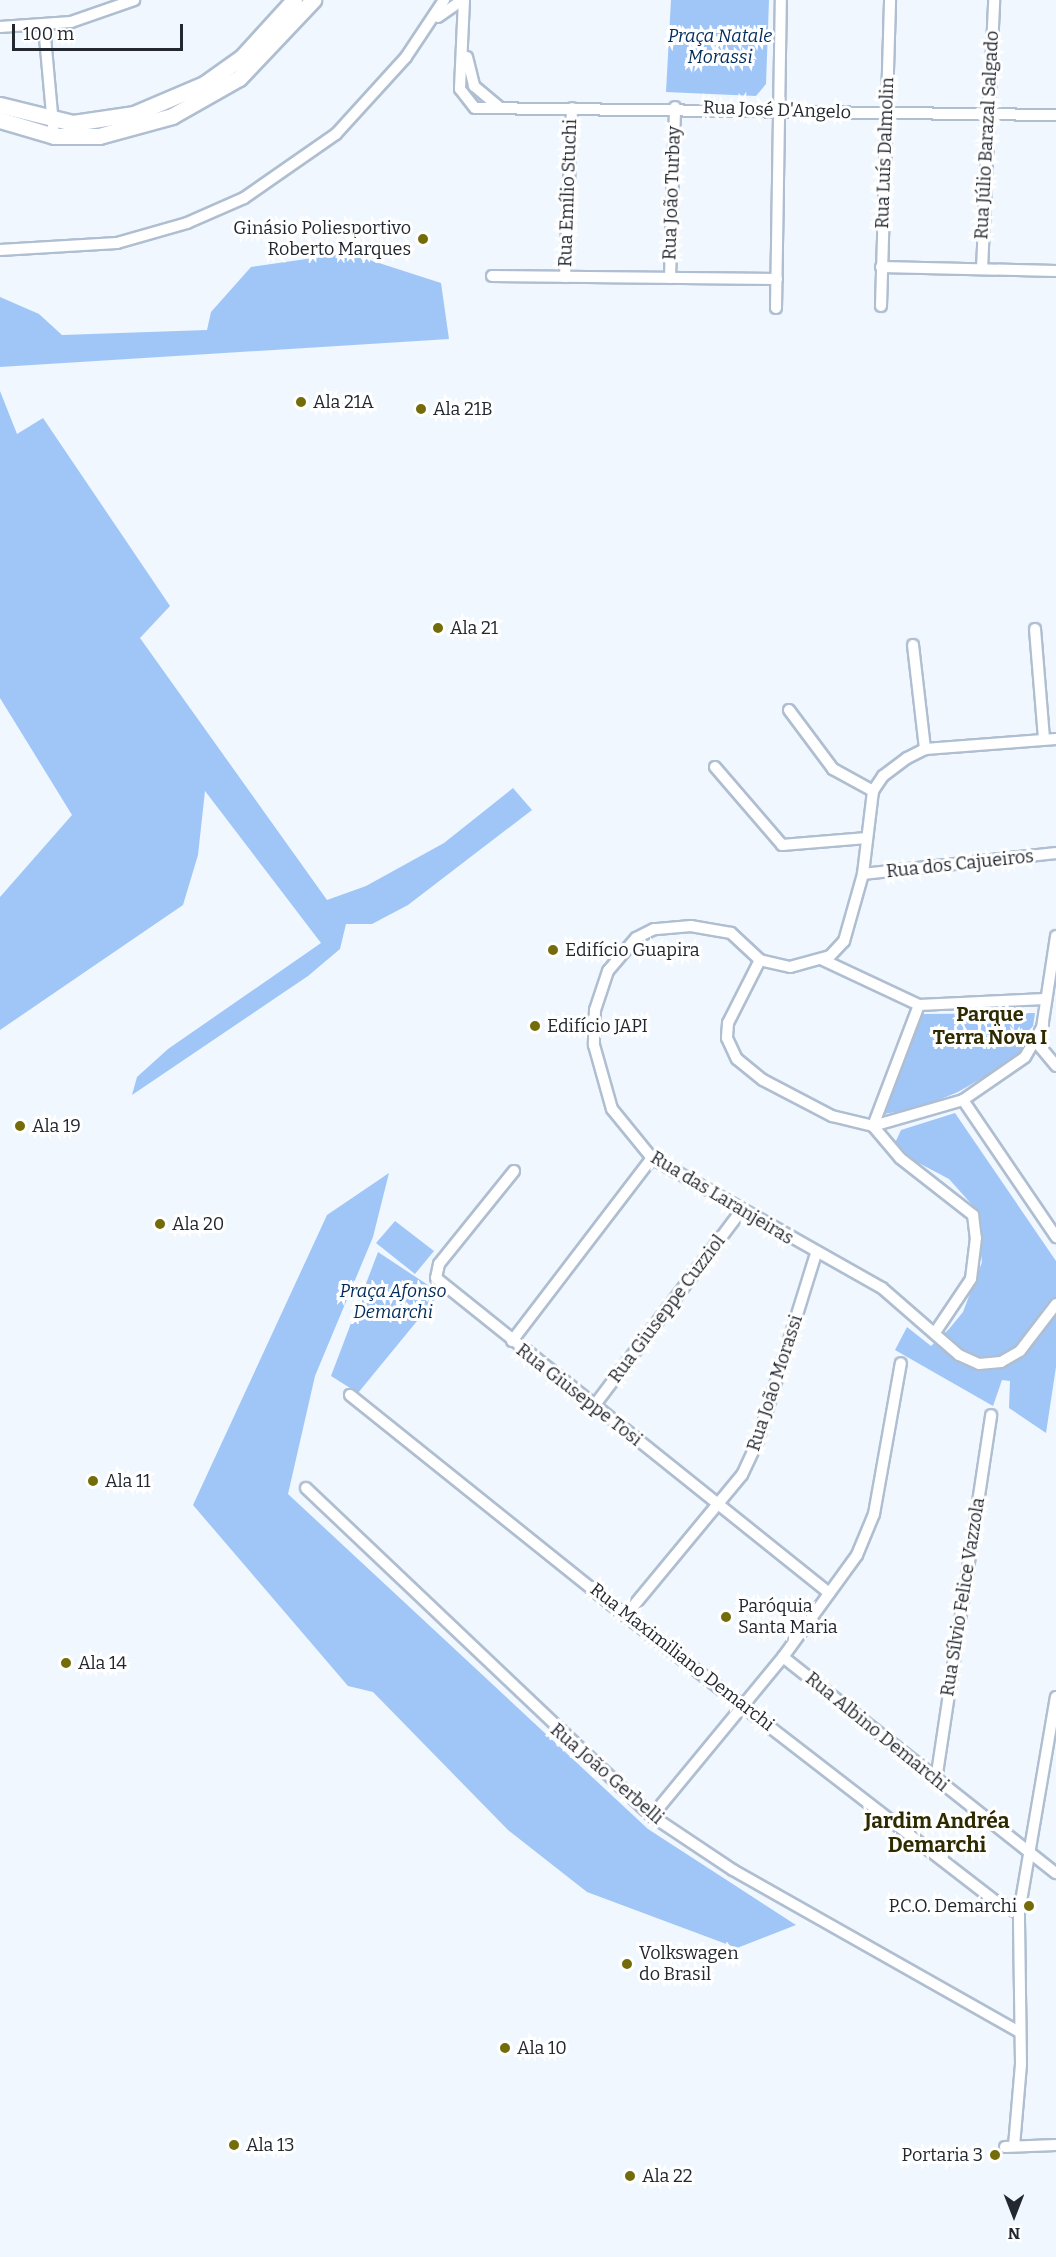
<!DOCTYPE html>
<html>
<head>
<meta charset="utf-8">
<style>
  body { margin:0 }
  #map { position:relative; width:1056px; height:2257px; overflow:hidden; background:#f0f7ff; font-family:Bitter,serif }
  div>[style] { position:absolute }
  .green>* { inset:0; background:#a0c6f8 }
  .roads { filter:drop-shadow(2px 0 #afbed1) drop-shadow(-2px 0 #afbed1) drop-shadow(0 2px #afbed1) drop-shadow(0 -2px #afbed1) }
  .street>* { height:10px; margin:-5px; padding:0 5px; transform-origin:5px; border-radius:5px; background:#fff }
  .secondary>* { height:15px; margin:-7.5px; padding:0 7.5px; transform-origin:7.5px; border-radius:7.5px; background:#fff }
  .dots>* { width:16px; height:16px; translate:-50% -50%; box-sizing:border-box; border:3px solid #fff; border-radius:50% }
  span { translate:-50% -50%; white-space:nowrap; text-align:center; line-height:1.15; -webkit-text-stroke:6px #fff; paint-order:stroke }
  .park-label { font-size:18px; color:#002b5b; font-style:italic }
  .street-label { font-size:18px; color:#232830 }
  .poi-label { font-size:18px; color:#232830 }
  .right { translate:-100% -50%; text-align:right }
  .left { translate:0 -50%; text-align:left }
  .neighbourhood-label { font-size:20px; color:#2e2b00; font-weight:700 }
  .quarter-label { font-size:21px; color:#2e2b00; font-weight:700 }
  .north { position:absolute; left:984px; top:2185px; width:60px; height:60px; -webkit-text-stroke:4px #fff; paint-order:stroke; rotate:180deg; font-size:16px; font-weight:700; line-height:24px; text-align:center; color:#232830 }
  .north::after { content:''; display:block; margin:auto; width:21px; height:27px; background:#232830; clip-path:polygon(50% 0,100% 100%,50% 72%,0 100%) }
  .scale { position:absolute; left:12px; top:24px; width:171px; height:27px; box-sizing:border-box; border:3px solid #232830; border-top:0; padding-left:8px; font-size:18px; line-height:21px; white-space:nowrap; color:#232830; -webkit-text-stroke:4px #fff; paint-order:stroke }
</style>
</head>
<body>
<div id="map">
  <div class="green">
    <div style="clip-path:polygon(671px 0,769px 0,766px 84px,756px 96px,666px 92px)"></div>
    <div style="clip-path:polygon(348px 253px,441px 283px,449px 339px,0 367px,0 297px,39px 314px,62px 335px,207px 330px,211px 312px,251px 267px)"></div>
    <div style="clip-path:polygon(0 391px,17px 434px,43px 418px,170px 606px,140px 638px,327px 900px,366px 886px,444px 843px,513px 788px,532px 810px,408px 905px,372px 924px,346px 924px,340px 949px,308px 976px,132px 1095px,137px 1077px,168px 1049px,321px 943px,205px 791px,198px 855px,183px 905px,0 1030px,0 897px,72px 815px,0 698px)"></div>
    <div style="clip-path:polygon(1035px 1013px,1030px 1046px,1015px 1059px,958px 1092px,919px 1108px,884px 1114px,922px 1014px)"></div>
    <div style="clip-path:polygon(955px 1113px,1056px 1261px,1056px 1367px,1046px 1433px,1009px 1408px,1010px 1381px,1002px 1380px,993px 1406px,895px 1350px,907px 1327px,931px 1346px,949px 1329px,963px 1312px,982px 1262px,974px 1207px,949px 1179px,915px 1161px,895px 1143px,901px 1130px)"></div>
    <div style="clip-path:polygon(389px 1173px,373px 1237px,315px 1376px,288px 1494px,648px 1829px,796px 1925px,737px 1948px,587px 1892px,508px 1830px,373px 1692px,348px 1686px,193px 1505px,327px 1215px)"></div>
    <div style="clip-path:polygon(395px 1221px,434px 1251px,415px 1274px,376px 1243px)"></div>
    <div style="clip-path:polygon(378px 1252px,440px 1293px,358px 1393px,331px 1376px)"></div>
  </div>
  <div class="roads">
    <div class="street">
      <div style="left:464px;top:0;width:89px;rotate:92.6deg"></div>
      <div style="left:460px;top:89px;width:24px;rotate:52deg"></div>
      <div style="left:475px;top:108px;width:581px;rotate:0.69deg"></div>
      <div style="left:438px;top:17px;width:29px;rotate:-35deg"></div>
      <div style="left:44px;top:26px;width:110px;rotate:84.8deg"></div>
      <div style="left:0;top:27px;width:71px;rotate:-4deg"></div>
      <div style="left:71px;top:22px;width:67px;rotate:-19.2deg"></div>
      <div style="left:467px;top:57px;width:30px;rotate:76deg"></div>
      <div style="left:474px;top:86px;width:33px;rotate:40deg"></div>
      <div style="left:0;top:250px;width:117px;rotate:-3.4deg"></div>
      <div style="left:117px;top:243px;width:73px;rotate:-15.9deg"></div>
      <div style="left:187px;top:223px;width:62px;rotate:-23.7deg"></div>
      <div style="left:244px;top:198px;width:112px;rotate:-34.8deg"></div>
      <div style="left:336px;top:134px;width:104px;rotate:-47.7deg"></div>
      <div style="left:406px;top:57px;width:69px;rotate:-56.3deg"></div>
      <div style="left:881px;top:267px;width:175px;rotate:1.3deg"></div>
      <div style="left:982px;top:269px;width:269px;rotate:-87.4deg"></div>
      <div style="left:492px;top:276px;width:285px;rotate:0.6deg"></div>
      <div style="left:565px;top:277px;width:169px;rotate:-87.6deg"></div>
      <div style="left:670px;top:278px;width:171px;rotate:-88.3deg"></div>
      <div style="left:881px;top:306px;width:306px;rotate:-88.3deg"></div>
      <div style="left:776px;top:308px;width:308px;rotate:-89.1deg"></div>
      <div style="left:1035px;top:629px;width:110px;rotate:85.3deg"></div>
      <div style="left:913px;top:645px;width:105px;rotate:83.4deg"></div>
      <div style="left:789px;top:710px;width:74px;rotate:53.3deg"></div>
      <div style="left:833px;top:769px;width:46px;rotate:28.8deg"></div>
      <div style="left:1056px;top:739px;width:131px;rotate:175.6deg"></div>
      <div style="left:925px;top:749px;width:20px;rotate:153deg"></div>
      <div style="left:907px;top:758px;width:30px;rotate:143deg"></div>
      <div style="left:883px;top:776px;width:18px;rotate:124deg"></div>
      <div style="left:873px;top:791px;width:84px;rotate:96.9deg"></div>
      <div style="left:863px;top:874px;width:70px;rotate:105.8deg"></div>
      <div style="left:844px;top:941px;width:21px;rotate:133deg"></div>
      <div style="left:830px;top:956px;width:41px;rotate:164.6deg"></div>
      <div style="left:790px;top:967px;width:31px;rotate:-167deg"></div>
      <div style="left:760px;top:960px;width:40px;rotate:-137deg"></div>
      <div style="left:731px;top:933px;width:41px;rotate:-170.1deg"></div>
      <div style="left:691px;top:926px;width:37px;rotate:175deg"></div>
      <div style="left:654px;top:929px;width:20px;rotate:153deg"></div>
      <div style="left:636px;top:938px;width:43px;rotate:130.3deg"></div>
      <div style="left:608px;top:971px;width:41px;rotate:108.4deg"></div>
      <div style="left:595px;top:1010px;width:35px;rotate:92deg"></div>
      <div style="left:594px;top:1045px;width:66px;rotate:74.3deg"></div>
      <div style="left:612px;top:1109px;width:63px;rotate:50.8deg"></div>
      <div style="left:652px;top:1158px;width:264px;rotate:29.5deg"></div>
      <div style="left:882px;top:1288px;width:102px;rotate:41deg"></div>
      <div style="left:959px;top:1355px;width:22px;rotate:24deg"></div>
      <div style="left:979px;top:1364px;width:22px;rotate:-5deg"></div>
      <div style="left:1001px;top:1362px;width:22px;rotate:-30deg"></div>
      <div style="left:1020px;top:1351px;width:59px;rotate:-52.5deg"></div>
      <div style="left:715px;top:767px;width:103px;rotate:49.3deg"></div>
      <div style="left:782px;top:845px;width:85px;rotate:-4.7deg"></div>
      <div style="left:863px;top:874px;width:194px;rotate:-6.2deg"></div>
      <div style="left:760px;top:960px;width:71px;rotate:116.9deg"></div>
      <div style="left:728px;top:1023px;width:15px;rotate:94deg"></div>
      <div style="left:727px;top:1038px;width:23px;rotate:65deg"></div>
      <div style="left:737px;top:1059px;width:33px;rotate:39deg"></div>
      <div style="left:763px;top:1080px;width:78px;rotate:27.6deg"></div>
      <div style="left:832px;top:1116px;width:42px;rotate:13.7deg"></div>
      <div style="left:873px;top:1126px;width:94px;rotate:-16.1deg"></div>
      <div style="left:963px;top:1100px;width:75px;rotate:-34.7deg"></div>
      <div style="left:1025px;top:1057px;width:34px;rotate:-60deg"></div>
      <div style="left:1042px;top:1028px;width:93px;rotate:-81.3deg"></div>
      <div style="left:823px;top:960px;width:106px;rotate:25.1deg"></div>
      <div style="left:919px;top:1005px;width:126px;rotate:-2.7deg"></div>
      <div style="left:1037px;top:1043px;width:30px;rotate:50deg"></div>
      <div style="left:963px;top:1100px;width:166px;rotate:55.8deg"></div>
      <div style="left:873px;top:1126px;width:42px;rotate:49.8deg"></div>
      <div style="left:900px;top:1158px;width:93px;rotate:38deg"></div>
      <div style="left:973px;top:1215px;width:23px;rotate:83deg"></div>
      <div style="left:976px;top:1238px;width:41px;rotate:97deg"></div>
      <div style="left:971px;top:1279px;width:63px;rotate:123.9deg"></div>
      <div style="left:873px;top:1126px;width:129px;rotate:-69.2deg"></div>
      <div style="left:514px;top:1171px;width:119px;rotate:128.9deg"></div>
      <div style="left:439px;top:1264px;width:14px;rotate:102deg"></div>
      <div style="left:436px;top:1278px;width:504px;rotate:38.71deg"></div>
      <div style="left:512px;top:1341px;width:230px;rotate:-52.6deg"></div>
      <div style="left:350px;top:1395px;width:336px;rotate:38.7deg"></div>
      <div style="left:612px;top:1605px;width:484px;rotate:37.7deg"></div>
      <div style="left:995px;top:1901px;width:27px;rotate:27deg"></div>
      <div style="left:594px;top:1406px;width:243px;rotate:-53deg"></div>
      <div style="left:306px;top:1488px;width:477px;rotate:43.5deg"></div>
      <div style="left:652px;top:1816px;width:97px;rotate:33.7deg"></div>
      <div style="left:733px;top:1870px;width:329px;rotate:29.5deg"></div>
      <div style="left:626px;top:1615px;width:182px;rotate:-50.4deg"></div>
      <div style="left:742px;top:1475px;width:35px;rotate:-65deg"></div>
      <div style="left:757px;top:1443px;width:199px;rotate:-72.7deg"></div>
      <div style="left:783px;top:1657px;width:348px;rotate:38.4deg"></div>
      <div style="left:936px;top:1780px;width:369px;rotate:-81.4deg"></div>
      <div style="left:652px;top:1816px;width:206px;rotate:-50.5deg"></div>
      <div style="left:783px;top:1657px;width:126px;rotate:-54deg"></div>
      <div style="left:857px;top:1555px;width:44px;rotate:-67.5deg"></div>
      <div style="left:874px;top:1514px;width:153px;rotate:-79.9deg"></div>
      <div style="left:1014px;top:2146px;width:82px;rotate:-85.1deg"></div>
      <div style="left:1021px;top:2064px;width:151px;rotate:-90.8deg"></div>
      <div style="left:1019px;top:1913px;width:219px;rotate:-80.3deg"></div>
      <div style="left:1005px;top:2147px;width:51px;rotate:-2.2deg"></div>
    </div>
    <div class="secondary">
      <div style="left:0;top:105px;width:75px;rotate:13.9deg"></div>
      <div style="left:73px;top:123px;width:62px;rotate:-8.4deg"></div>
      <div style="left:134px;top:114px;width:76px;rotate:-23.2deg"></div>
      <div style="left:204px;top:84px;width:47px;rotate:-35.4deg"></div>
      <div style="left:242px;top:57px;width:77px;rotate:-47.6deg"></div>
      <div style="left:0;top:120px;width:56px;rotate:16.5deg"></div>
      <div style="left:54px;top:136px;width:45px"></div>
      <div style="left:99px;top:136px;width:76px;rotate:-15.3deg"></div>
      <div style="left:172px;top:116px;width:77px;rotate:-29.6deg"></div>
      <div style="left:239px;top:78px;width:108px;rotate:-46.5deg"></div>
    </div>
  </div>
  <div class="dots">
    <div style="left:423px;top:239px;background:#736c08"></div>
    <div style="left:301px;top:402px;background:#736c08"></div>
    <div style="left:421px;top:409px;background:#736c08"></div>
    <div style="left:438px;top:628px;background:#736c08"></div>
    <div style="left:553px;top:950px;background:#736c08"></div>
    <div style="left:535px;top:1026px;background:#736c08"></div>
    <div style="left:20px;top:1126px;background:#736c08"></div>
    <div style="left:160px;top:1224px;background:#736c08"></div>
    <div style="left:93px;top:1481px;background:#736c08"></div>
    <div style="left:726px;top:1617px;background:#736c08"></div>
    <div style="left:66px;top:1663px;background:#736c08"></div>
    <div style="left:1029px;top:1906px;background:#736c08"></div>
    <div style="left:627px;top:1964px;background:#736c08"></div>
    <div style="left:505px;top:2048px;background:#736c08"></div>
    <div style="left:234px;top:2145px;background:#736c08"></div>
    <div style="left:995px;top:2155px;background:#736c08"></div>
    <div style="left:630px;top:2176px;background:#736c08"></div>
  </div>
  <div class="park-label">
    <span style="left:720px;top:47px">Praça Natale<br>Morassi</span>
    <span style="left:393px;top:1302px">Praça Afonso<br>Demarchi</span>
  </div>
  <div class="street-label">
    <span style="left:777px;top:110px;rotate:2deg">Rua José D'Angelo</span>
    <span style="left:987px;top:135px;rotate:-87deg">Rua Júlio Barazal Salgado</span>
    <span style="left:885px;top:153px;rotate:-88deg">Rua Luís Dalmolin</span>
    <span style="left:568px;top:193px;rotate:-88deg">Rua Emílio Stuchi</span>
    <span style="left:672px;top:193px;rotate:-88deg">Rua João Turbay</span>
    <span style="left:960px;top:864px;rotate:-6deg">Rua dos Cajueiros</span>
    <span style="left:722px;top:1198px;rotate:31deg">Rua das Laranjeiras</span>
    <span style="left:667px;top:1309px;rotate:-53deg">Rua Giuseppe Cuzziol</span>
    <span style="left:775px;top:1383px;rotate:-72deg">Rua João Morassi</span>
    <span style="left:579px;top:1395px;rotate:38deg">Rua Giuseppe Tosi</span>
    <span style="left:963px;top:1597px;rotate:-81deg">Rua Sílvio Felice Vazzola</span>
    <span style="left:682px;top:1657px;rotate:38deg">Rua Maximiliano Demarchi</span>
    <span style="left:877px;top:1732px;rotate:39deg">Rua Albino Demarchi</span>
    <span style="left:607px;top:1774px;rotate:41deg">Rua João Gerbelli</span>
  </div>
  <div class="poi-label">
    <span class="right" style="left:411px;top:239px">Ginásio Poliesportivo<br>Roberto Marques</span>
    <span class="left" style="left:313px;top:402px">Ala 21A</span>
    <span class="left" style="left:433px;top:409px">Ala 21B</span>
    <span class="left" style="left:450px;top:628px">Ala 21</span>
    <span class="left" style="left:565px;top:950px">Edifício Guapira</span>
    <span class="left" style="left:547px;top:1026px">Edifício JAPI</span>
    <span class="left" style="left:32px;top:1126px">Ala 19</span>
    <span class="left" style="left:172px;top:1224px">Ala 20</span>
    <span class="left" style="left:105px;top:1481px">Ala 11</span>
    <span class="left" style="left:738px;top:1617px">Paróquia<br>Santa Maria</span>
    <span class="left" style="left:78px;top:1663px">Ala 14</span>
    <span class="right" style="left:1017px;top:1906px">P.C.O. Demarchi</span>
    <span class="left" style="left:639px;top:1964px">Volkswagen<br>do Brasil</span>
    <span class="left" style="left:517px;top:2048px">Ala 10</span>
    <span class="left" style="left:246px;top:2145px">Ala 13</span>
    <span class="right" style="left:983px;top:2155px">Portaria 3</span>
    <span class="left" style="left:642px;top:2176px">Ala 22</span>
  </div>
  <div class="neighbourhood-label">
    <span style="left:990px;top:1026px">Parque<br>Terra Nova I</span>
  </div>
  <div class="quarter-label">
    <span style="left:937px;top:1833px">Jardim Andréa<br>Demarchi</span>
  </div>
  <div class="north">N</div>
  <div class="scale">100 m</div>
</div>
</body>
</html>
